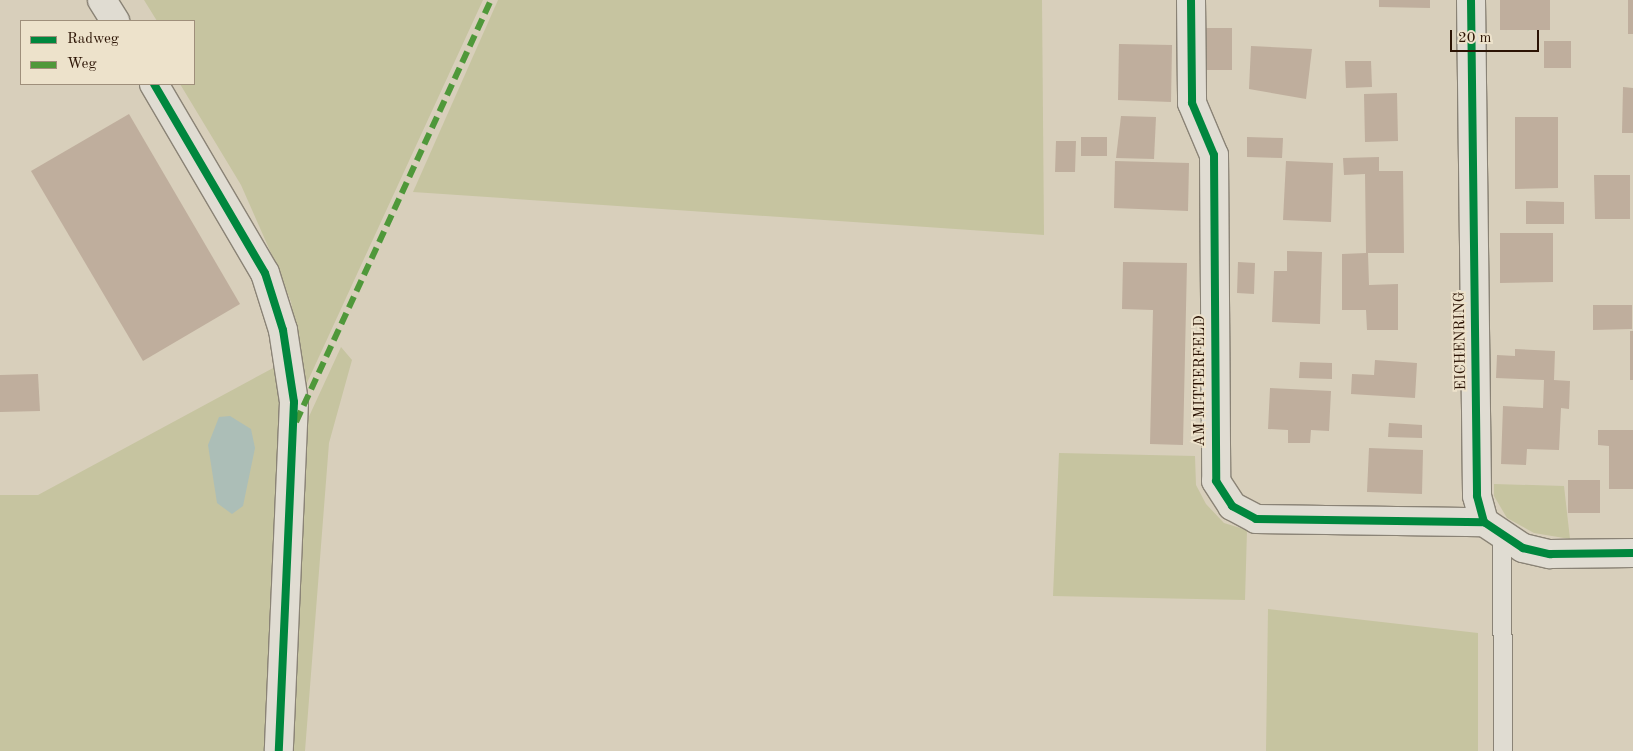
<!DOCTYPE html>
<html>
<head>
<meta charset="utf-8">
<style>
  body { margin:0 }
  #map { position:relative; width:1633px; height:751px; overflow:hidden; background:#d8cfbb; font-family:"Old Standard TT",serif }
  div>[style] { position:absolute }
  .green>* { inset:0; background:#c6c4a0 }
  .water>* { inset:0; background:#acbeb7 }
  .building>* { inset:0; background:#bfae9d }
  .roads { filter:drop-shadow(1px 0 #8a8376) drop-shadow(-1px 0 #8a8376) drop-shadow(0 1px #8a8376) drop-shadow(0 -1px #8a8376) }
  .lane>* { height:18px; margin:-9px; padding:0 9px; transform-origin:9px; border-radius:9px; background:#e0dcd2 }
  .street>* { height:28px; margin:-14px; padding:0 14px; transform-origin:14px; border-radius:14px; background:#e0dcd2 }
  .quiet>* { height:6px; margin-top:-3px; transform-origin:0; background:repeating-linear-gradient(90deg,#4f983a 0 12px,transparent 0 18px) }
  .cycleway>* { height:8px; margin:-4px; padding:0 4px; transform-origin:4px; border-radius:4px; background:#00873e }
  span { translate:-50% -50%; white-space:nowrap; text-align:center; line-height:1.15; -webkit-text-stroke:4px #ede2cb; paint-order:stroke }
  .street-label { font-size:15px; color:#2b1304 }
  .legend { position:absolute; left:20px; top:20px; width:175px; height:65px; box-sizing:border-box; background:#ede2cb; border:1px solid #9f8f7b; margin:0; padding:6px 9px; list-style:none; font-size:15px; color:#2b1304 }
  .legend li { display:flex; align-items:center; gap:10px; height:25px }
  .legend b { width:25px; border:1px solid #9f8f7b }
  .scale { position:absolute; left:1450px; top:30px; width:89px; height:22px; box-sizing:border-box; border:2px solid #2b1304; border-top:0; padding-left:6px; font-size:15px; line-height:18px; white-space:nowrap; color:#2b1304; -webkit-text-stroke:4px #ede2cb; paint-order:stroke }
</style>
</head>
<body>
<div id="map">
  <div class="green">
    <div style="clip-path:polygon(144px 0,483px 0,306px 385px,291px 302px,278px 269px,241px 185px,180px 84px,194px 84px,194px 21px,157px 21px)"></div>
    <div style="clip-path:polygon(498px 0,1042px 0,1044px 235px,413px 192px)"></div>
    <div style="clip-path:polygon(341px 347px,352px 360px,329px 443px,305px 751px,289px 751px,306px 423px)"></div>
    <div style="clip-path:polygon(275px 367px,281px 415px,265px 751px,0 751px,0 495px,38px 495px)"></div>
    <div style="clip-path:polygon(1059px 453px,1195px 456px,1196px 485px,1206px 504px,1224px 523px,1247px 530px,1245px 600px,1053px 596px)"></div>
    <div style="clip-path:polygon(1494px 484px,1564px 486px,1570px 539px,1534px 533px,1507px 518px,1494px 496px)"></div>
    <div style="clip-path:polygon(1268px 609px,1478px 633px,1478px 751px,1266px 751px)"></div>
  </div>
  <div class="water">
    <div style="clip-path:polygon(230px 416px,251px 429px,255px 448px,243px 506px,232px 514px,217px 503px,208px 445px,219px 417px)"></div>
  </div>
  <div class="building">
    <div style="clip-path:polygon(1379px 0,1430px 0,1430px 8px,1379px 7px)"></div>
    <div style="clip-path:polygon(1500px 0,1550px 0,1550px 30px,1500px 30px)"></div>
    <div style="clip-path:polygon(1628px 0,1633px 0,1633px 34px,1628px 34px)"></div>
    <div style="clip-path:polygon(1203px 28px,1232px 28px,1232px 70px,1203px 70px)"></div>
    <div style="clip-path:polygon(1544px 41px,1571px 41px,1571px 68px,1544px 68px)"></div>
    <div style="clip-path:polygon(1119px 44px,1172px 45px,1171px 102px,1118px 100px)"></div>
    <div style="clip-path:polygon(1251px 46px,1312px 49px,1306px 99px,1249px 89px)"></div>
    <div style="clip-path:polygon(1345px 61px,1371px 61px,1372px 87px,1346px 88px)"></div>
    <div style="clip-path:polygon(1623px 87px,1633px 88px,1633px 133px,1622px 133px)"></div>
    <div style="clip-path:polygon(1397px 93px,1398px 141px,1365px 142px,1364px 94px)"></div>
    <div style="clip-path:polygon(129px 114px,240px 304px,143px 361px,31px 171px)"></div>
    <div style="clip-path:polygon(1121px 116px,1156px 117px,1154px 159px,1116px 158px)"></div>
    <div style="clip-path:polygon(1515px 117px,1558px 117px,1558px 188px,1515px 189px)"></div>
    <div style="clip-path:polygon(1081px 137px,1107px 137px,1107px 156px,1081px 156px)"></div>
    <div style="clip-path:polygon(1247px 137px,1283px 138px,1282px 158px,1247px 157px)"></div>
    <div style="clip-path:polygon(1056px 141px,1076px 141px,1075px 172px,1055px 172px)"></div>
    <div style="clip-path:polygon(1379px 157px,1379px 171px,1403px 171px,1404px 253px,1368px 253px,1369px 285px,1398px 284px,1398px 330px,1367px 330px,1366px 310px,1342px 310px,1342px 254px,1366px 253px,1365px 174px,1344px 175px,1343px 158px)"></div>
    <div style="clip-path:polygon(1115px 161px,1189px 163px,1188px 211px,1114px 208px)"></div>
    <div style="clip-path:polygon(1286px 161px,1333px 163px,1331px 222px,1283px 220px)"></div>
    <div style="clip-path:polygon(1594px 175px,1630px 175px,1630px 219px,1595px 219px)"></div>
    <div style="clip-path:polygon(1526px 201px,1564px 202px,1564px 224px,1526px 224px)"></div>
    <div style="clip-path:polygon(1500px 233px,1553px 233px,1553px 282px,1500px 283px)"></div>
    <div style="clip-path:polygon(1287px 251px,1322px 252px,1320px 324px,1272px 322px,1274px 271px,1287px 271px)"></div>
    <div style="clip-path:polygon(1123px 262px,1187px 263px,1183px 445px,1150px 444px,1153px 310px,1122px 309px)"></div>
    <div style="clip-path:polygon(1238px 262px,1255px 263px,1254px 294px,1237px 293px)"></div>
    <div style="clip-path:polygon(1593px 305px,1632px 305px,1632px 329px,1593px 330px)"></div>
    <div style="clip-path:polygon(1630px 331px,1633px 331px,1633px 380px,1630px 380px)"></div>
    <div style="clip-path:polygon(1515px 349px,1555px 351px,1554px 380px,1570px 381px,1569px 409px,1561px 408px,1559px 450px,1527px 449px,1526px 465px,1501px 464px,1503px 406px,1543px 408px,1544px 380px,1496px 378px,1497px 355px,1515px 356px)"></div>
    <div style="clip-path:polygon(1375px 360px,1417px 363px,1415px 398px,1351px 394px,1352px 374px,1374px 375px)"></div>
    <div style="clip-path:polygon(1300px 362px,1332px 363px,1332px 379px,1299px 378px)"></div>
    <div style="clip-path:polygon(38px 374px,40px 411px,0 412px,0 375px)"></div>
    <div style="clip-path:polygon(1270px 388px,1331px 391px,1329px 431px,1311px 430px,1310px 443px,1288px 443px,1288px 430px,1268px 429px)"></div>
    <div style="clip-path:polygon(1389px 423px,1422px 425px,1422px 438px,1388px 437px)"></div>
    <div style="clip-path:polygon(1598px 430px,1633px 430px,1633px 489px,1609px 489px,1609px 446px,1598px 445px)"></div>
    <div style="clip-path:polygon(1369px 448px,1423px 450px,1422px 494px,1367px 492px)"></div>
    <div style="clip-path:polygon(1568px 480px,1600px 480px,1600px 513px,1568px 513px)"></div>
  </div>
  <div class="roads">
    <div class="lane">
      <div style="left:1502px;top:537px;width:214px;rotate:89.7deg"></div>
    </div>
    <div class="street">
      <div style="left:102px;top:0;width:25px;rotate:58deg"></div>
      <div style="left:1191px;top:0;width:103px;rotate:89.4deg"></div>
      <div style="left:1192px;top:103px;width:56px;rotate:67.1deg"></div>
      <div style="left:1214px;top:155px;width:326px;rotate:89.6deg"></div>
      <div style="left:1216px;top:481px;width:30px;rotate:57deg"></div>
      <div style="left:1232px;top:506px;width:27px;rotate:28deg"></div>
      <div style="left:1256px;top:519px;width:228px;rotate:0.8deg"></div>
      <div style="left:1471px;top:0;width:496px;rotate:89.3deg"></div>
      <div style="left:1477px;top:496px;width:27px;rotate:75deg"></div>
      <div style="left:1484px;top:522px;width:47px;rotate:33.7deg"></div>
      <div style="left:1523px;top:548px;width:28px;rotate:13deg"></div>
      <div style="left:1550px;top:554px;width:83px;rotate:-0.7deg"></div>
      <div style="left:154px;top:84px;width:219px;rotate:59.6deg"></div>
      <div style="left:265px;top:273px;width:60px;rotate:72.5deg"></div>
      <div style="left:283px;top:330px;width:73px;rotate:81.3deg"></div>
      <div style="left:294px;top:402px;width:349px;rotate:92.5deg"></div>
    </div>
  </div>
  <div class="quiet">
    <div style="left:296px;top:422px;width:465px;rotate:-65.2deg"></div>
  </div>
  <div class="cycleway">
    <div style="left:1191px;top:0;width:103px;rotate:89.4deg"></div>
    <div style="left:1192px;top:103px;width:56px;rotate:67.1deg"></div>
    <div style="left:1214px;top:155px;width:326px;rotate:89.6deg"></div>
    <div style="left:1216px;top:481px;width:30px;rotate:57deg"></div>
    <div style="left:1232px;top:506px;width:27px;rotate:28deg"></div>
    <div style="left:1256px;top:519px;width:228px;rotate:0.8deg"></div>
    <div style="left:1471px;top:0;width:496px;rotate:89.3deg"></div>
    <div style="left:1477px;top:496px;width:27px;rotate:75deg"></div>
    <div style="left:1484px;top:522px;width:47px;rotate:33.7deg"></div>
    <div style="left:1523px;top:548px;width:28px;rotate:13deg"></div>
    <div style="left:1550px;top:554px;width:83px;rotate:-0.7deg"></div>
    <div style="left:154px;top:84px;width:219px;rotate:59.6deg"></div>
    <div style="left:265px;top:273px;width:60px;rotate:72.5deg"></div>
    <div style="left:283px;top:330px;width:73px;rotate:81.3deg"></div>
    <div style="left:294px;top:402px;width:349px;rotate:92.5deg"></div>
  </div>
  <div class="street-label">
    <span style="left:1461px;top:341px;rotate:-91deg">EICHENRING</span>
    <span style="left:1201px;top:381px;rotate:-90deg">AM MITTERFELD</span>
  </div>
  <ul class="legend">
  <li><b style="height:6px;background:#00873e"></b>Radweg</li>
  <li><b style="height:6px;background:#4f983a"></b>Weg</li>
  </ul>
  <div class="scale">20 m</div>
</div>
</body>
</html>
